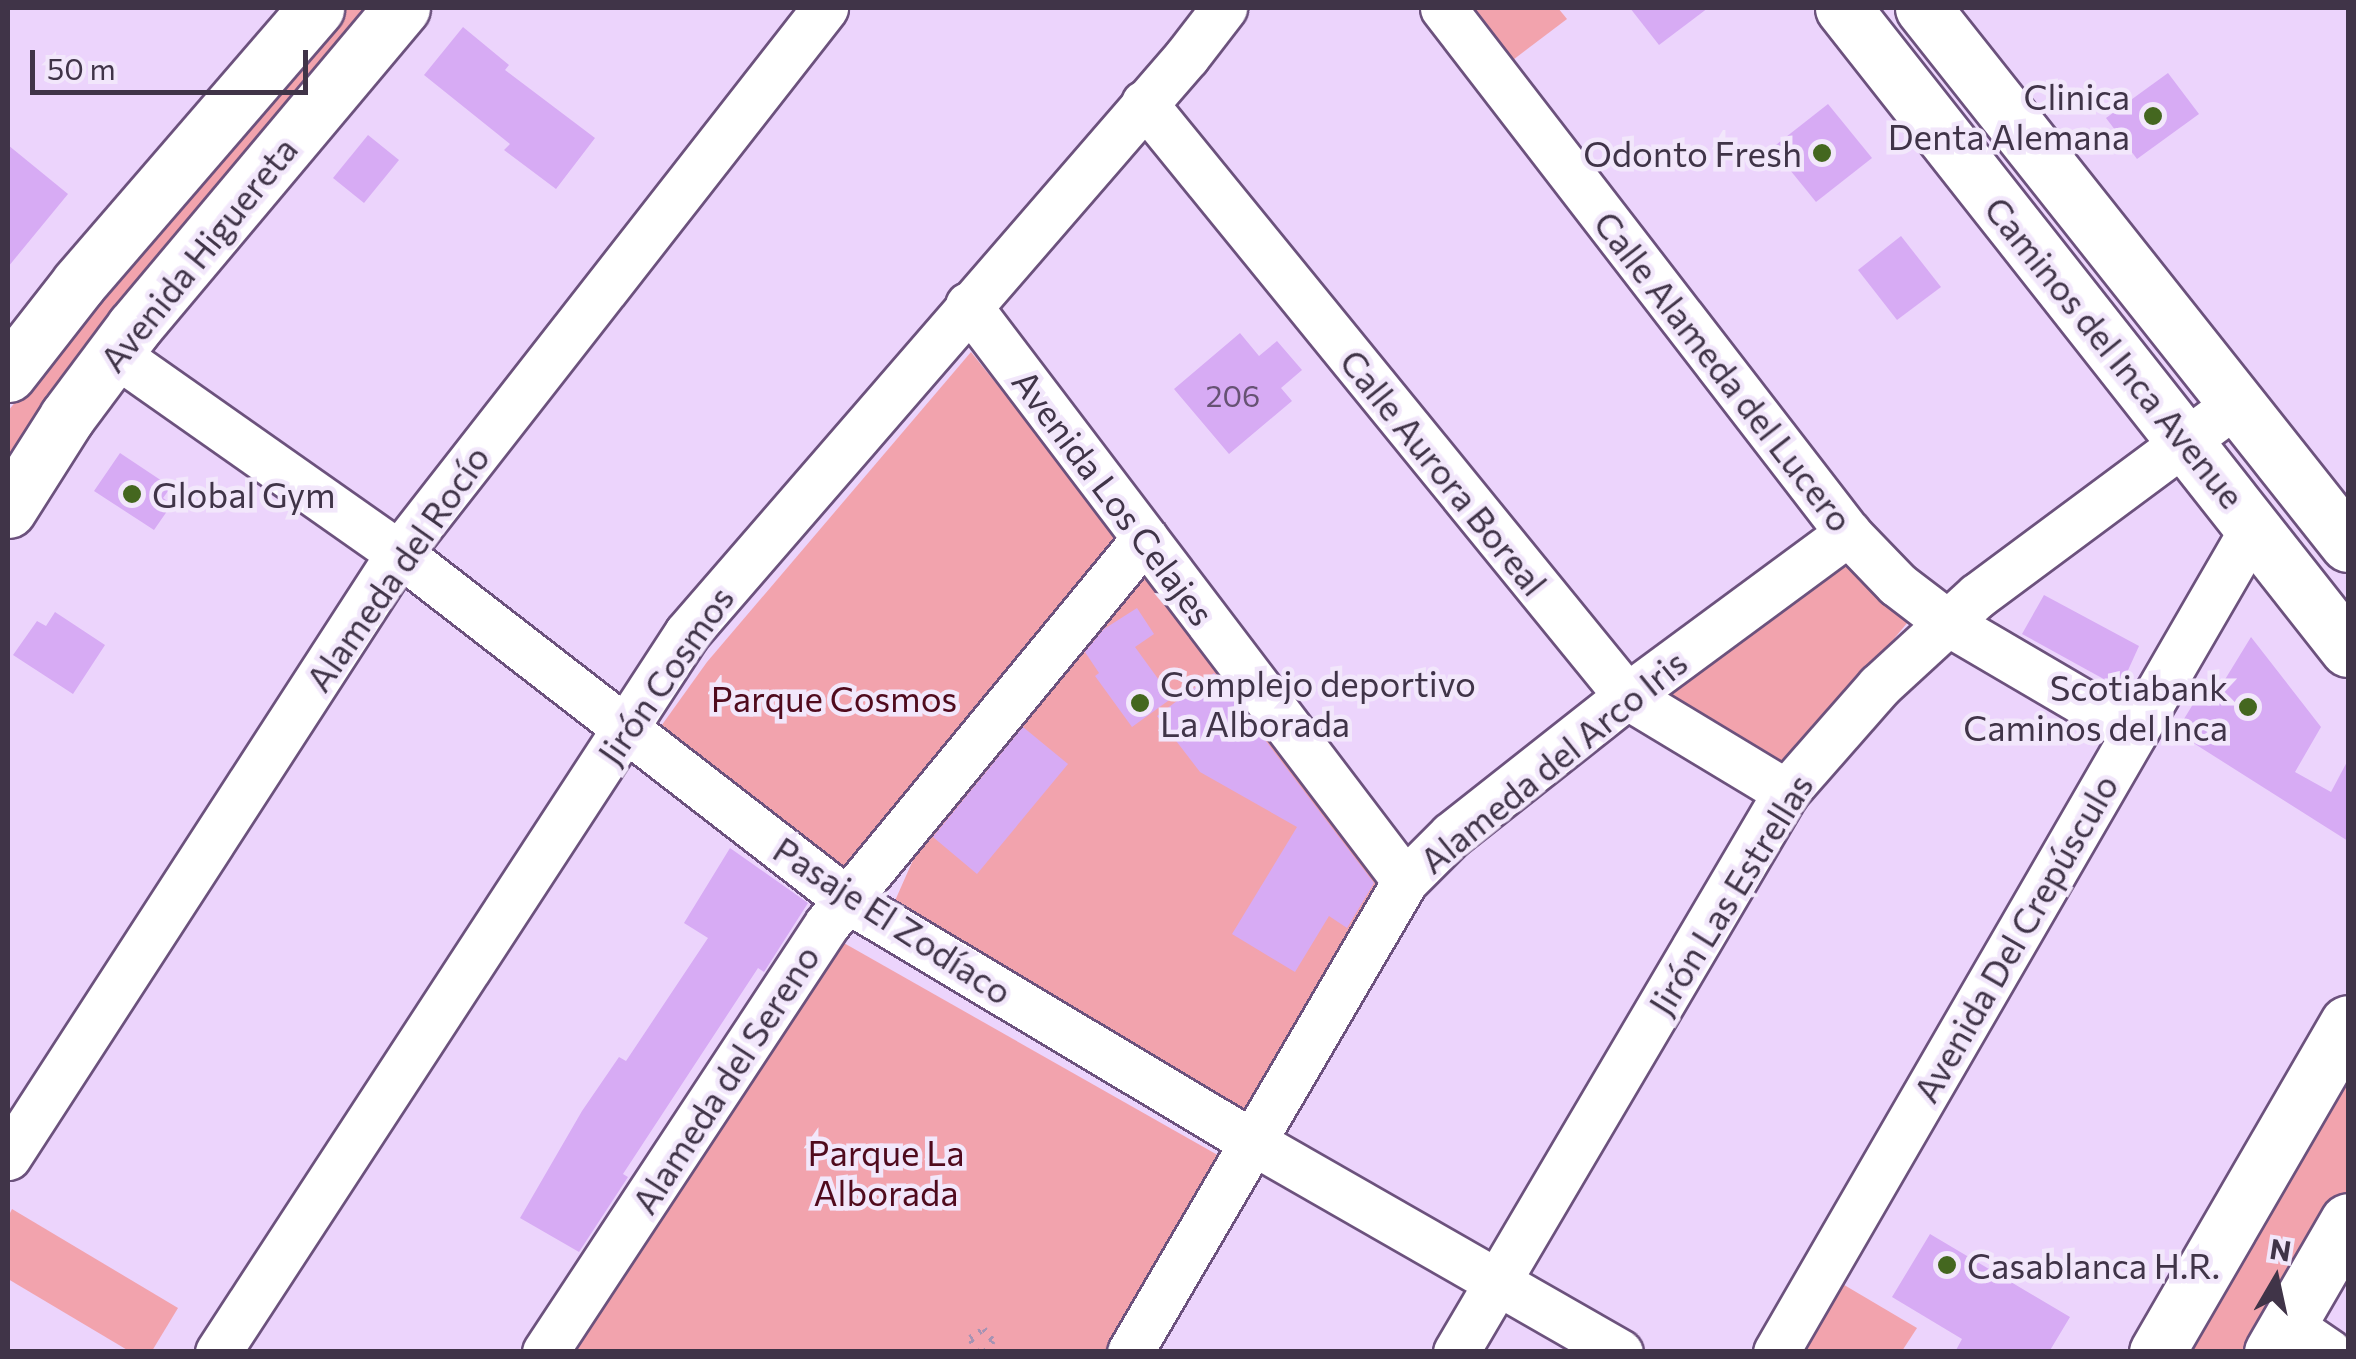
<!DOCTYPE html>
<html>
<head>
<meta charset="utf-8">
<style>
  body { margin:0 }
  #map { position:relative; width:2356px; height:1359px; overflow:hidden; background:#ecd4fc; font-family:Commissioner,sans-serif }
  div>[style] { position:absolute }
  .green>* { inset:0; background:#f2a3ad }
  .building>* { inset:0; background:#d7abf4 }
  .path>* { height:6px; margin-top:-3px; transform-origin:0; background:repeating-linear-gradient(90deg,#a693b3 0 2.5px,transparent 0 10.5px) }
  .roads { filter:drop-shadow(2px 0 #6c527d) drop-shadow(-2px 0 #6c527d) drop-shadow(0 2px #6c527d) drop-shadow(0 -2px #6c527d) }
  .minor>* { height:45px; margin:-22.5px; padding:0 22.5px; transform-origin:22.5px; border-radius:22.5px; background:#fff }
  .secondary>* { height:55px; margin:-27.5px; padding:0 27.5px; transform-origin:27.5px; border-radius:27.5px; background:#fff }
  .dots>* { width:28px; height:28px; translate:-50% -50%; box-sizing:border-box; border:5px solid #f2e7fb; border-radius:50% }
  span { translate:-50% -50%; white-space:nowrap; text-align:center; line-height:1.15; -webkit-text-stroke:9px #f2e7fb; paint-order:stroke }
  .number-label { font-size:30px; color:#665273 }
  .number-label span { -webkit-text-stroke-width:0 }
  .poi-label { font-size:35px; color:#403448 }
  .right { translate:-100% -50%; text-align:right }
  .left { translate:0 -50%; text-align:left }
  .street-label { font-size:35px; color:#403448 }
  .park-label { font-size:35px; color:#500a1d }
  .frame { position:absolute; inset:0; border:10px solid #403448; pointer-events:none }
  .north { position:absolute; left:2226px; top:1229px; width:100px; height:100px; -webkit-text-stroke:8px #f2e7fb; paint-order:stroke; rotate:9deg; font-size:28px; font-weight:700; line-height:40px; text-align:center; color:#403448 }
  .north::after { content:''; display:block; margin:auto; width:35px; height:45px; background:#403448; clip-path:polygon(50% 0,100% 100%,50% 72%,0 100%) }
  .scale { position:absolute; left:30px; top:50px; width:278px; height:45px; box-sizing:border-box; border:5px solid #403448; border-top:0; padding-left:12px; font-size:30px; line-height:35px; white-space:nowrap; color:#403448; -webkit-text-stroke:8px #f2e7fb; paint-order:stroke }
</style>
</head>
<body>
<div id="map">
  <div class="green">
    <div style="clip-path:polygon(336px 8px,387px 8px,8px 489px,8px 411px)"></div>
    <div style="clip-path:polygon(1460px 8px,1558px 8px,1567px 19px,1505px 66px)"></div>
    <div style="clip-path:polygon(971px 352px,1118px 536px,847px 875px,654px 736px,707px 662px)"></div>
    <div style="clip-path:polygon(1847px 544px,1908px 622px,1797px 754px,1780px 763px,1644px 697px)"></div>
    <div style="clip-path:polygon(1141px 559px,1389px 877px,1247px 1118px,894px 903px,913px 860px,899px 848px)"></div>
    <div style="clip-path:polygon(828px 934px,1230px 1162px,1119px 1351px,561px 1352px)"></div>
    <div style="clip-path:polygon(2348px 1082px,2348px 1193px,2255px 1351px,2192px 1352px)"></div>
    <div style="clip-path:polygon(12px 1209px,178px 1308px,152px 1351px,129px 1351px,8px 1279px,8px 1217px)"></div>
    <div style="clip-path:polygon(1829px 1276px,1917px 1328px,1902px 1351px,1785px 1352px)"></div>
  </div>
  <div class="building">
    <div style="clip-path:polygon(1630px 8px,1708px 8px,1659px 45px)"></div>
    <div style="clip-path:polygon(463px 27px,509px 65px,505px 70px,595px 138px,556px 189px,504px 150px,510px 144px,424px 75px)"></div>
    <div style="clip-path:polygon(2168px 73px,2199px 114px,2137px 159px,2106px 118px)"></div>
    <div style="clip-path:polygon(1828px 104px,1872px 158px,1816px 202px,1772px 148px)"></div>
    <div style="clip-path:polygon(368px 135px,399px 160px,364px 203px,333px 178px)"></div>
    <div style="clip-path:polygon(8px 145px,68px 194px,8px 267px)"></div>
    <div style="clip-path:polygon(1901px 236px,1941px 287px,1897px 320px,1858px 270px)"></div>
    <div style="clip-path:polygon(1240px 333px,1259px 356px,1277px 341px,1302px 370px,1281px 388px,1292px 401px,1229px 454px,1174px 389px)"></div>
    <div style="clip-path:polygon(120px 453px,171px 487px,163px 498px,172px 504px,154px 530px,94px 491px)"></div>
    <div style="clip-path:polygon(2044px 595px,2139px 646px,2120px 688px,2022px 634px)"></div>
    <div style="clip-path:polygon(1137px 608px,1154px 634px,1135px 647px,1172px 698px,1132px 727px,1095px 676px,1099px 673px,1085px 652px,1104px 629px)"></div>
    <div style="clip-path:polygon(55px 612px,105px 645px,73px 694px,13px 655px,37px 621px,46px 626px)"></div>
    <div style="clip-path:polygon(2251px 637px,2321px 727px,2295px 772px,2331px 792px,2348px 760px,2348px 841px,2176px 732px,2209px 678px,2221px 686px)"></div>
    <div style="clip-path:polygon(1214px 673px,1374px 883px,1347px 928px,1329px 916px,1295px 972px,1232px 934px,1297px 827px,1200px 772px,1157px 716px)"></div>
    <div style="clip-path:polygon(1023px 727px,1068px 764px,977px 874px,933px 837px)"></div>
    <div style="clip-path:polygon(730px 848px,808px 903px,764px 972px,758px 968px,623px 1174px,628px 1177px,579px 1252px,520px 1218px,582px 1111px,619px 1057px,626px 1061px,708px 938px,684px 923px)"></div>
    <div style="clip-path:polygon(1930px 1234px,2070px 1317px,2049px 1352px,1955px 1352px,1962px 1339px,1892px 1297px)"></div>
  </div>
  <div class="path">
    <div style="left:977px;top:1352px;width:16px;rotate:-117deg"></div>
    <div style="left:970px;top:1338px;width:17px;rotate:-33deg"></div>
    <div style="left:984px;top:1329px;width:15px;rotate:53deg"></div>
    <div style="left:993px;top:1341px;width:14px;rotate:126deg"></div>
  </div>
  <div class="roads">
    <div class="minor">
      <div style="left:1443px;top:8px;width:663px;rotate:52.35deg"></div>
      <div style="left:1848px;top:533px;width:71px;rotate:46.1deg"></div>
      <div style="left:1897px;top:584px;width:64px;rotate:37.4deg"></div>
      <div style="left:1948px;top:623px;width:216px;rotate:30.4deg"></div>
      <div style="left:1144px;top:103px;width:765px;rotate:50.84deg"></div>
      <div style="left:1627px;top:696px;width:186px;rotate:31.1deg"></div>
      <div style="left:968px;top:305px;width:723px;rotate:52.81deg"></div>
      <div style="left:114px;top:353px;width:348px;rotate:35.1deg"></div>
      <div style="left:399px;top:553px;width:565px;rotate:37.74deg"></div>
      <div style="left:846px;top:899px;width:472px;rotate:30.9deg"></div>
      <div style="left:1251px;top:1141px;width:425px;rotate:29.8deg"></div>
      <div style="left:8px;top:1157px;width:720px;rotate:-57.08deg"></div>
      <div style="left:399px;top:553px;width:692px;rotate:-51.99deg"></div>
      <div style="left:2288px;top:1324px;width:50px;rotate:34.3deg"></div>
      <div style="left:218px;top:1352px;width:858px;rotate:-56.88deg"></div>
      <div style="left:687px;top:633px;width:763px;rotate:-49.09deg"></div>
      <div style="left:1187px;top:56px;width:61px;rotate:-52.4deg"></div>
      <div style="left:545px;top:1352px;width:513px;rotate:-56.62deg"></div>
      <div style="left:827px;top:924px;width:500px;rotate:-50.52deg"></div>
      <div style="left:1130px;top:1352px;width:545px;rotate:-59.72deg"></div>
      <div style="left:1405px;top:881px;width:65px;rotate:-45deg"></div>
      <div style="left:1451px;top:835px;width:224px;rotate:-38.3deg"></div>
      <div style="left:1627px;top:696px;width:275px;rotate:-36.4deg"></div>
      <div style="left:1456px;top:1352px;width:650px;rotate:-59.49deg"></div>
      <div style="left:1786px;top:792px;width:141px;rotate:-48.7deg"></div>
      <div style="left:1879px;top:686px;width:133px;rotate:-42.6deg"></div>
      <div style="left:1977px;top:596px;width:324px;rotate:-36.6deg"></div>
      <div style="left:1776px;top:1352px;width:954px;rotate:-59.94deg"></div>
    </div>
    <div class="secondary">
      <div style="left:1843px;top:8px;width:816px;rotate:51.77deg"></div>
      <div style="left:1923px;top:8px;width:684px;rotate:51.59deg"></div>
      <div style="left:8px;top:374px;width:115px;rotate:-52deg"></div>
      <div style="left:79px;top:283px;width:363px;rotate:-49.2deg"></div>
      <div style="left:8px;top:510px;width:110px;rotate:-57.6deg"></div>
      <div style="left:67px;top:417px;width:112px;rotate:-53.3deg"></div>
      <div style="left:134px;top:327px;width:417px;rotate:-50deg"></div>
      <div style="left:2157px;top:1352px;width:380px;rotate:-59.9deg"></div>
      <div style="left:2272px;top:1352px;width:151px;rotate:-59.9deg"></div>
    </div>
  </div>
  <div class="dots">
    <div style="left:2153px;top:116px;background:#44671f"></div>
    <div style="left:1822px;top:153px;background:#44671f"></div>
    <div style="left:132px;top:494px;background:#44671f"></div>
    <div style="left:1140px;top:703px;background:#44671f"></div>
    <div style="left:2248px;top:707px;background:#44671f"></div>
    <div style="left:1947px;top:1265px;background:#44671f"></div>
  </div>
  <div class="number-label">
    <span style="left:1233px;top:395px">206</span>
  </div>
  <div class="poi-label">
    <span class="right" style="left:2130px;top:116px">Clinica<br>Denta Alemana</span>
    <span class="right" style="left:1802px;top:153px">Odonto Fresh</span>
    <span class="left" style="left:152px;top:494px">Global Gym</span>
    <span class="left" style="left:1160px;top:703px">Complejo deportivo<br>La Alborada</span>
    <span class="right" style="left:2228px;top:707px">Scotiabank<br>Caminos del Inca</span>
    <span class="left" style="left:1967px;top:1265px">Casablanca H.R.</span>
  </div>
  <div class="street-label">
    <span style="left:198px;top:254px;rotate:-51deg">Avenida Higuereta</span>
    <span style="left:2115px;top:352px;rotate:51deg">Caminos del Inca Avenue</span>
    <span style="left:1724px;top:371px;rotate:52deg">Calle Alameda del Lucero</span>
    <span style="left:1444px;top:472px;rotate:51deg">Calle Aurora Boreal</span>
    <span style="left:1114px;top:497px;rotate:53deg">Avenida Los Celajes</span>
    <span style="left:397px;top:568px;rotate:-55deg">Alameda del Rocío</span>
    <span style="left:665px;top:675px;rotate:-55deg">Jirón Cosmos</span>
    <span style="left:1553px;top:761px;rotate:-39deg">Alameda del Arco Iris</span>
    <span style="left:1730px;top:894px;rotate:-58deg">Jirón Las Estrellas</span>
    <span style="left:893px;top:920px;rotate:33deg">Pasaje El Zodíaco</span>
    <span style="left:2015px;top:938px;rotate:-60deg">Avenida Del Crepúsculo</span>
    <span style="left:725px;top:1079px;rotate:-57deg">Alameda del Sereno</span>
  </div>
  <div class="park-label">
    <span style="left:834px;top:698px">Parque Cosmos</span>
    <span style="left:886px;top:1172px">Parque La<br>Alborada</span>
  </div>
  <div class="frame"></div>
  <div class="north">N</div>
  <div class="scale">50 m</div>
</div>
</body>
</html>
